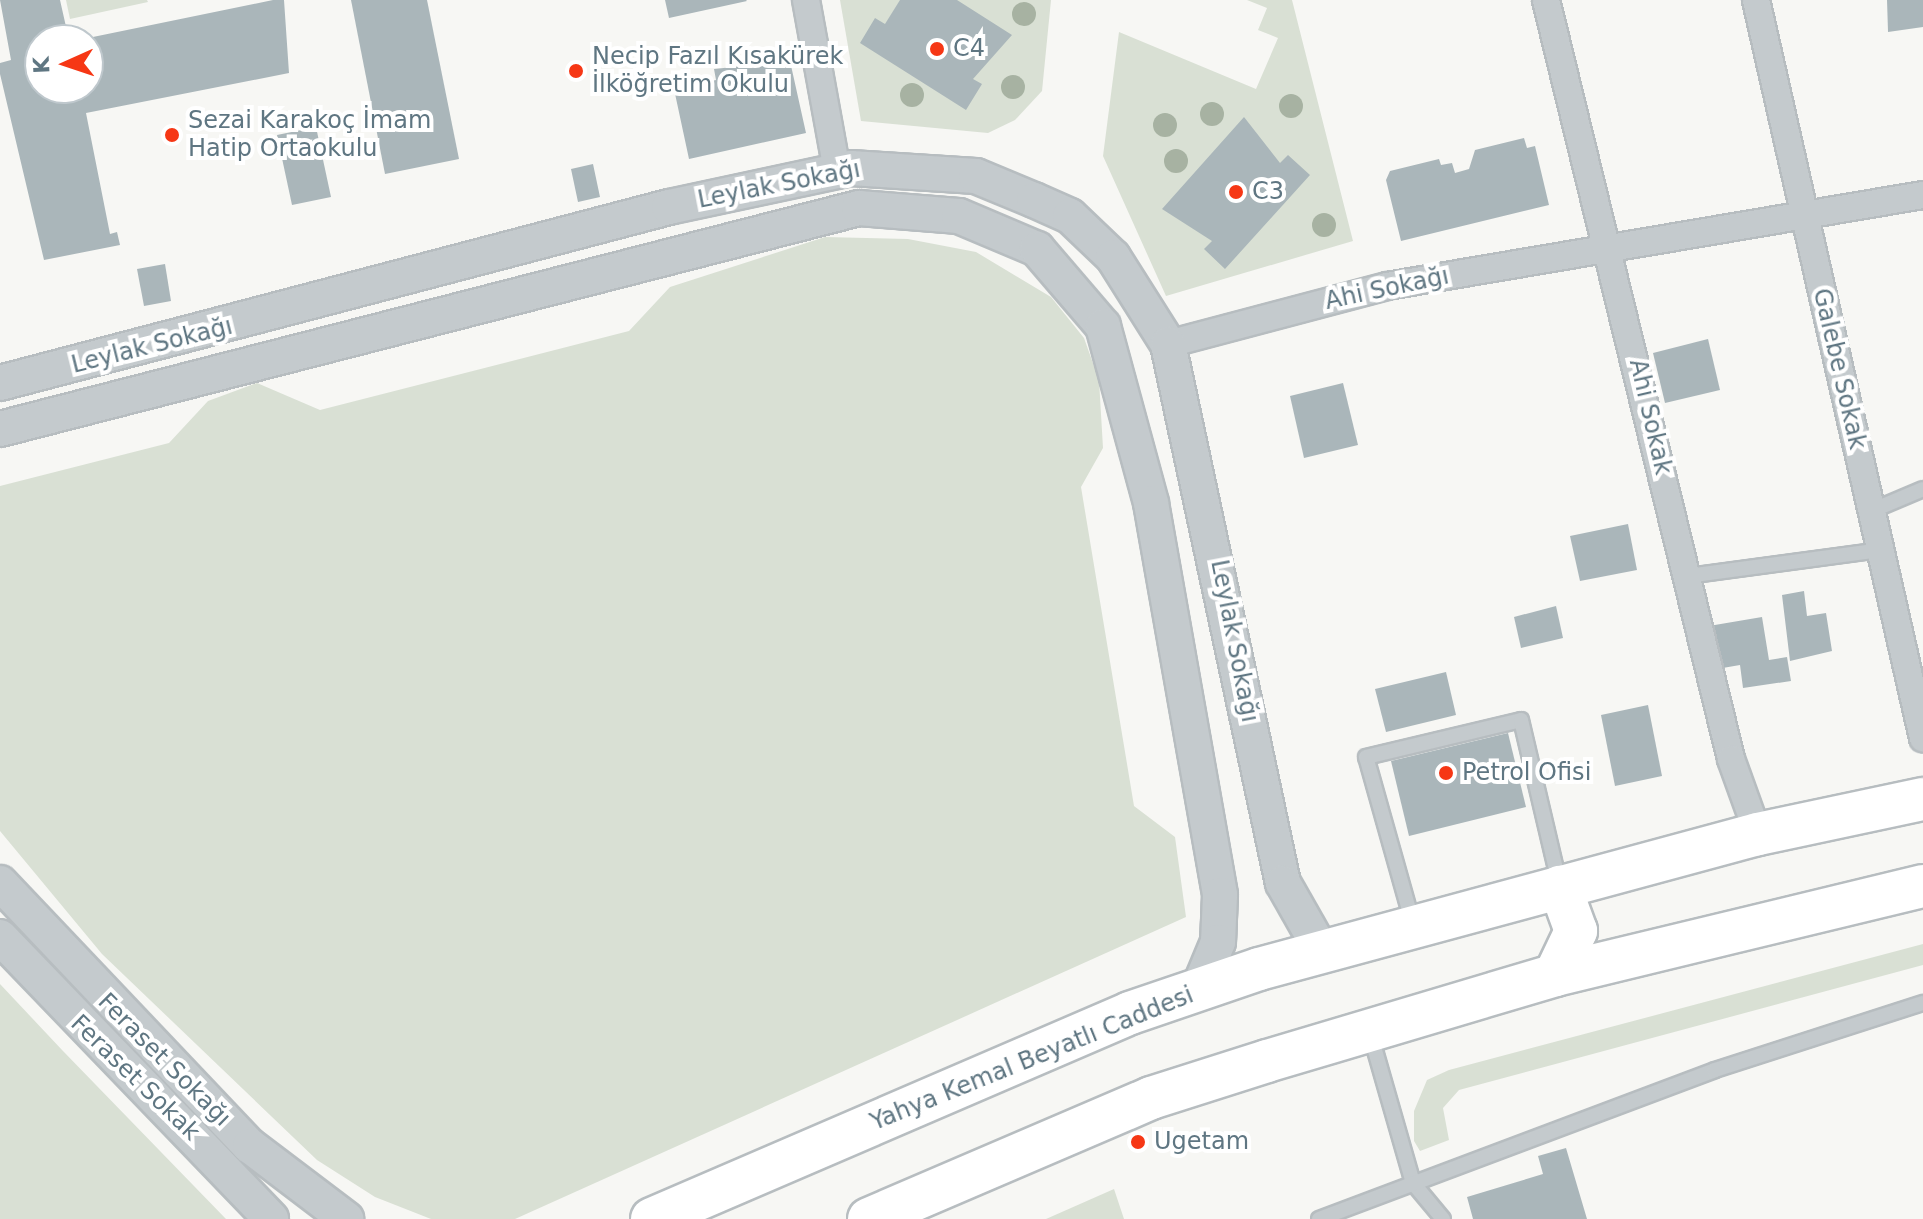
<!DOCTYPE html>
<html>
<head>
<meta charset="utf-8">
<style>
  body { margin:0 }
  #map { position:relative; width:1923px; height:1219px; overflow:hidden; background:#f7f7f4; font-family:"DejaVu Sans",sans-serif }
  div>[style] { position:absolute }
  .green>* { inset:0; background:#d9e0d4 }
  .building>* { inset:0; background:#aab6ba }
  .roads { filter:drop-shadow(2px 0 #b7bdc0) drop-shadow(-2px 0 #b7bdc0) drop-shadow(0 2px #b7bdc0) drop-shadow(0 -2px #b7bdc0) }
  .service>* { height:14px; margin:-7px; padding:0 7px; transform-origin:7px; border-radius:7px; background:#c4cacd }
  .minor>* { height:26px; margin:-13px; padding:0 13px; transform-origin:13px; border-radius:13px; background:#c4cacd }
  .tertiary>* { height:34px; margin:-17px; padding:0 17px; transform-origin:17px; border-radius:17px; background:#c4cacd }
  .primary>* { height:42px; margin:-21px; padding:0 21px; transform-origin:21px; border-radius:21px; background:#fff }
  .trees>* { width:24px; height:24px; margin:-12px; border-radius:50%; background:#a7b2a2 }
  .dots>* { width:22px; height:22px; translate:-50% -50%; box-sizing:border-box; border:4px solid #fff; border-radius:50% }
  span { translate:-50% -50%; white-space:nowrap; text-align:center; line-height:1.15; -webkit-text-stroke:8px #fff; paint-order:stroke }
  .poi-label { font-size:24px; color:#5f7682 }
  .left { translate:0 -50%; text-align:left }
  .street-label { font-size:24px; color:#5f7682 }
  .north { position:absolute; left:24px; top:24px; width:80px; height:80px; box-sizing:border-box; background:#fff; border:2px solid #bfc8cd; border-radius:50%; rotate:267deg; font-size:22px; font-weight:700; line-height:32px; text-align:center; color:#5f7682 }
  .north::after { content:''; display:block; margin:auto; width:28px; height:36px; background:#f63715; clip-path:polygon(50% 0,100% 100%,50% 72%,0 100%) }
</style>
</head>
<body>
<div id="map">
  <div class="green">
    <div style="clip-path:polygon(66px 0,147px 0,148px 2px,70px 19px)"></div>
    <div style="clip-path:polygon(840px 0,1051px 0,1042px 91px,1015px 120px,988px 133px,861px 121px)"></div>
    <div style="clip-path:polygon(1247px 0,1292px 0,1353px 241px,1166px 296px,1103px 156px,1119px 32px,1256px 89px,1278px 38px,1258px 30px,1267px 8px)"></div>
    <div style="clip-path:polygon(825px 237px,908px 239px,976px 252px,1051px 297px,1084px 338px,1099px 380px,1103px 448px,1081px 487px,1134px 806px,1175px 837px,1186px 917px,515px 1219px,431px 1219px,375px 1197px,317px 1160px,102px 954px,0 831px,0 486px,169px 443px,208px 401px,257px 383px,320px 410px,629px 331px,670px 287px)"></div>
    <div style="clip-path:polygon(1923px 944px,1923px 965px,1459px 1090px,1443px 1108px,1449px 1140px,1420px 1151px,1414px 1141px,1414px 1111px,1427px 1080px,1449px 1070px)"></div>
    <div style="clip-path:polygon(0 984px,63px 1051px,226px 1219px,0 1219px)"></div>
    <div style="clip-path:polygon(1114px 1189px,1124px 1219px,1046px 1219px)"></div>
  </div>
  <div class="building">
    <div style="clip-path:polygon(0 0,60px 0,69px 40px,40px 40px,40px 88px,88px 88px,88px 38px,273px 0,284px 0,289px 73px,86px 113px,110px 234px,117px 232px,120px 245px,44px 260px,0 74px,0 63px,11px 60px)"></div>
    <div style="clip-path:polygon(351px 0,427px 0,459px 159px,385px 174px)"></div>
    <div style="clip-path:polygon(665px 0,746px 0,747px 1px,669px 18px)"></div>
    <div style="clip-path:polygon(900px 0,957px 0,1012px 35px,973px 79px,982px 84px,966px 110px,860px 43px,875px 18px,885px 24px)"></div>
    <div style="clip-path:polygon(1887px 0,1923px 0,1923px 27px,1888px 32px)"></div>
    <div style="clip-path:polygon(790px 61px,806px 133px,689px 159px,674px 89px,716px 80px,714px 69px)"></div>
    <div style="clip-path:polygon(1244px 117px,1280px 163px,1288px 155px,1310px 175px,1225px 269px,1204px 249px,1212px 241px,1162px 209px)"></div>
    <div style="clip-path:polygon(316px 127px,331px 197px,292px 205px,277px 135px)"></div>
    <div style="clip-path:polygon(1524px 138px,1527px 148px,1535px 146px,1549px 205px,1401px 241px,1386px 180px,1390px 171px,1439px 159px,1441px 165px,1452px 163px,1455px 173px,1469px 169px,1475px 150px)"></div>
    <div style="clip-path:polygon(593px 164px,600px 197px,578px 202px,571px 169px)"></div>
    <div style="clip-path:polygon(165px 264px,171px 301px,144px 306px,137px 269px)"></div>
    <div style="clip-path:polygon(1708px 339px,1720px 390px,1665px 403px,1653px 353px)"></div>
    <div style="clip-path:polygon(1343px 383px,1358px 445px,1304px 458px,1290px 396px)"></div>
    <div style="clip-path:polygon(1628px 524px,1637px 570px,1580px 581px,1570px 536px)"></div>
    <div style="clip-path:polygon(1804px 591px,1807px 616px,1826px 613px,1832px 651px,1790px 661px,1782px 595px)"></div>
    <div style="clip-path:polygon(1556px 606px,1563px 638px,1521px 648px,1514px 617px)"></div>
    <div style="clip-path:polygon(1762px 617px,1769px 660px,1787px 657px,1791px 681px,1743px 688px,1740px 665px,1711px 670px,1703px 627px)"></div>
    <div style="clip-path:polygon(1446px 672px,1456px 715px,1386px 732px,1375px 689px)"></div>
    <div style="clip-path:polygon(1648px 705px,1662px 776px,1615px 786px,1601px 715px)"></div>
    <div style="clip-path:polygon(1508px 733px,1526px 807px,1409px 836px,1391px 761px)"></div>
    <div style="clip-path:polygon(1566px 1148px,1587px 1219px,1473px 1219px,1467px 1197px,1543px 1174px,1538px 1156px)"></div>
  </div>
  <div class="roads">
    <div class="service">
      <div style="left:1871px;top:511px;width:56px;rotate:-22.9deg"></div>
      <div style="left:1688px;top:576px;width:194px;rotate:-7.7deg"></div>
      <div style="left:1413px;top:924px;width:173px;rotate:-105.7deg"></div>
      <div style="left:1366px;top:757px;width:159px;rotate:-13.4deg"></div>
      <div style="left:1521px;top:720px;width:166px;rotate:76.8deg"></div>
      <div style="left:1370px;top:1033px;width:156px;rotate:74deg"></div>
      <div style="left:1413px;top:1183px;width:47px;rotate:50.2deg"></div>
      <div style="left:1319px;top:1219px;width:423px;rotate:-20.6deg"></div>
      <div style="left:1715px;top:1070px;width:219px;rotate:-17.9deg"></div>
    </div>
    <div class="minor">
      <div style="left:806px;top:0;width:174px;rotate:79.7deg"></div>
      <div style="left:1546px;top:0;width:781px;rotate:76.3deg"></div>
      <div style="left:1731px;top:759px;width:80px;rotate:70.2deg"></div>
      <div style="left:1756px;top:0;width:757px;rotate:77.25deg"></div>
      <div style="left:1168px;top:344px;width:227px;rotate:-14.8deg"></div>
      <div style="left:1387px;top:286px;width:544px;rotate:-9.64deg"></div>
    </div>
    <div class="tertiary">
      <div style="left:0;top:383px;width:692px;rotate:-14.74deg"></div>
      <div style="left:669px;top:207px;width:186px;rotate:-12.1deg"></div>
      <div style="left:851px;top:168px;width:125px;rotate:3.7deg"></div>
      <div style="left:976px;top:176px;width:63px;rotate:22.5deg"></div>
      <div style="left:1034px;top:200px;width:39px;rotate:24deg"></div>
      <div style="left:1070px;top:216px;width:59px;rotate:43.6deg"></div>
      <div style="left:1113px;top:257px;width:103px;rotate:57.7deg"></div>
      <div style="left:1168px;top:344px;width:551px;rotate:77.96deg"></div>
      <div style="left:1283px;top:883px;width:77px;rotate:60.4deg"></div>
      <div style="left:0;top:429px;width:887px;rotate:-14.43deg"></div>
      <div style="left:859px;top:208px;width:100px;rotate:4.6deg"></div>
      <div style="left:959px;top:216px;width:85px;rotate:22.9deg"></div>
      <div style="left:1037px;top:249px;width:101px;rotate:49.4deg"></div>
      <div style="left:1103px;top:326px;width:183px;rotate:74.8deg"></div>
      <div style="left:1151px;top:503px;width:398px;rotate:80deg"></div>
      <div style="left:1220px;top:895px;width:47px;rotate:92.4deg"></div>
      <div style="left:1218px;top:942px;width:52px;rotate:112.6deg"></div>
      <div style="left:0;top:883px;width:363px;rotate:46.5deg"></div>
      <div style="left:250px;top:1146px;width:121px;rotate:37.2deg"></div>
      <div style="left:0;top:937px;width:391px;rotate:46.1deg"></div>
    </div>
    <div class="primary">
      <div style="left:1555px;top:975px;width:49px;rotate:-64.5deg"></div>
      <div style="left:1576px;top:931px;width:47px;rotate:-110deg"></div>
      <div style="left:652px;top:1219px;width:520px;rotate:-23.31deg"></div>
      <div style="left:1130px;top:1013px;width:136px;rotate:-18.8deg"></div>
      <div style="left:1259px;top:969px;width:517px;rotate:-15.14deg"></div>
      <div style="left:1758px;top:834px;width:169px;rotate:-12deg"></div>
      <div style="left:869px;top:1219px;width:307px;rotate:-23.2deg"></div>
      <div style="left:1151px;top:1098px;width:122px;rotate:-17.7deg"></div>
      <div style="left:1267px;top:1061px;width:301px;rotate:-16.6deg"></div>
      <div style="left:1555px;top:975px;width:379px;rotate:-13.6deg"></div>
    </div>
  </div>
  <div class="trees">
    <div style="left:1024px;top:14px"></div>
    <div style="left:1013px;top:87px"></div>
    <div style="left:912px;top:95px"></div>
    <div style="left:1291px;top:106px"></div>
    <div style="left:1212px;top:114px"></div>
    <div style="left:1165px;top:125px"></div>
    <div style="left:1176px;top:161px"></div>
    <div style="left:1324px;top:225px"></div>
  </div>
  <div class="dots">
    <div style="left:937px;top:49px;background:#f63715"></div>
    <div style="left:576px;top:71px;background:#f63715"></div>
    <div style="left:172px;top:135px;background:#f63715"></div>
    <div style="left:1236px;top:192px;background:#f63715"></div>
    <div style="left:1446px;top:773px;background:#f63715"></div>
    <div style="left:1138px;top:1142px;background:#f63715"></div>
  </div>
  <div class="poi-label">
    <span class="left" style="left:953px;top:49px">C4</span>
    <span class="left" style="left:592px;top:71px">Necip Fazıl Kısakürek<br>İlköğretim Okulu</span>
    <span class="left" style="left:188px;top:135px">Sezai Karakoç İmam<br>Hatip Ortaokulu</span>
    <span class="left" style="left:1252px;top:192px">C3</span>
    <span class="left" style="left:1462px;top:773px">Petrol Ofisi</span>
    <span class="left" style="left:1154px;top:1142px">Ugetam</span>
  </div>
  <div class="street-label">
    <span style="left:779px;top:185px;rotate:-11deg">Leylak Sokağı</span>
    <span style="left:1387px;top:289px;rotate:-12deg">Ahi Sokağı</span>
    <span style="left:152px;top:346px;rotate:-14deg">Leylak Sokağı</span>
    <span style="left:1839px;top:369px;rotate:77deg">Galebe Sokak</span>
    <span style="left:1650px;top:417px;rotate:77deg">Ahi Sokak</span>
    <span style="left:1234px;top:641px;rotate:79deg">Leylak Sokağı</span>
    <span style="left:1032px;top:1059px;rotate:-22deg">Yahya Kemal Beyatlı Caddesi</span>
    <span style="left:164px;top:1060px;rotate:45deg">Feraset Sokağı</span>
    <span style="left:135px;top:1078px;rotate:44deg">Feraset Sokak</span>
  </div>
  <div class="north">K</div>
</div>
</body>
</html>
